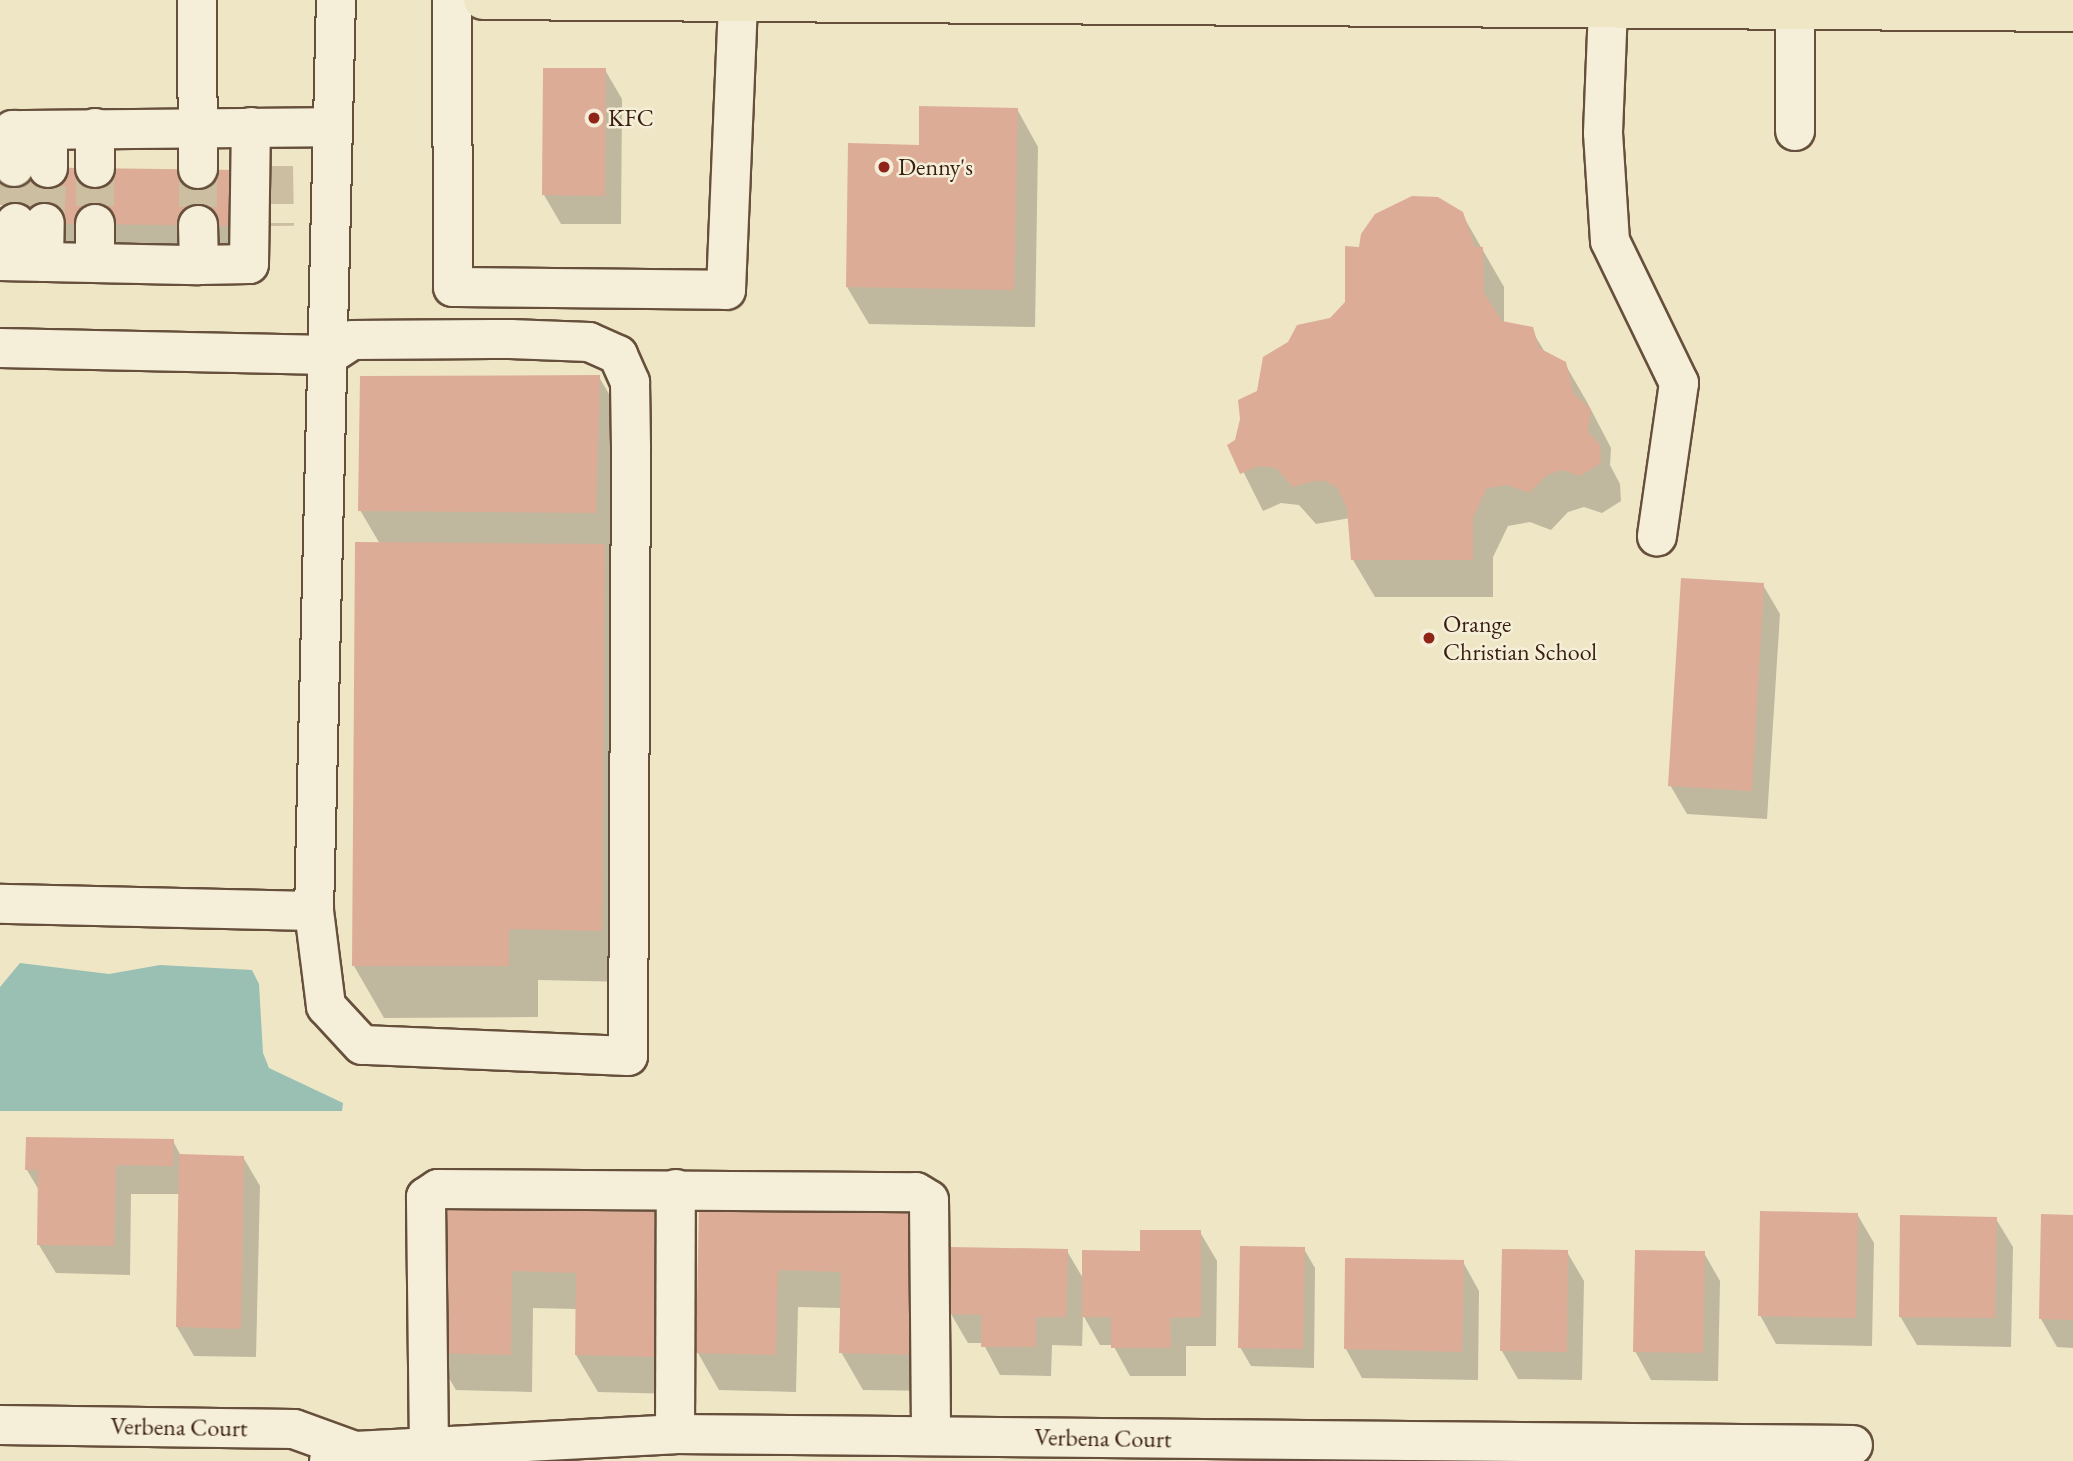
<!DOCTYPE html>
<html>
<head>
<meta charset="utf-8">
<style>
  body { margin:0 }
  #map { position:relative; width:2073px; height:1461px; overflow:hidden; background:#efe6c6; font-family:"EB Garamond",serif }
  div>[style] { position:absolute }
  .water>* { inset:0; background:#9ac0b4 }
  .shadow>* { inset:0; background:#0003 }
  .building>* { inset:0; background:#dcac96 }
  .minor-tunnel>* { height:38px; margin-top:-19px; transform-origin:0; background:repeating-linear-gradient(90deg,#cbbea1 0 38px,transparent 0 57px) }
  .roads { filter:drop-shadow(2px 0 #66503b) drop-shadow(-2px 0 #66503b) drop-shadow(0 2px #66503b) drop-shadow(0 -2px #66503b) }
  .minor>* { height:38px; margin:-19px; padding:0 19px; transform-origin:19px; border-radius:19px; background:#f5efda }
  .major>* { height:38px; margin:-19px; padding:0 19px; transform-origin:19px; border-radius:19px; background:#efe6c6 }
  .dots>* { width:19px; height:19px; translate:-50% -50%; box-sizing:border-box; border:4px solid #f5efda; border-radius:50% }
  span { translate:-50% -50%; white-space:nowrap; text-align:center; line-height:1.15; -webkit-text-stroke:5px #f5efda; paint-order:stroke }
  .poi-label { font-size:24px; color:#391e0d }
  .left { translate:0 -50%; text-align:left }
  .street-label { font-size:24px; color:#391e0d }
</style>
</head>
<body>
<div id="map">
  <div class="water">
    <div style="clip-path:polygon(20px 963px,109px 974px,160px 965px,252px 970px,259px 984px,263px 1053px,269px 1068px,343px 1103px,342px 1111px,0 1111px,0 987px)"></div>
  </div>
  <div class="shadow">
    <div style="clip-path:polygon(605px 70px,622px 99px,621px 224px,561px 224px,544px 195px)"></div>
    <div style="clip-path:polygon(1017px 109px,1038px 147px,1035px 327px,869px 324px,847px 287px,920px 146px)"></div>
    <div style="clip-path:polygon(237px 171px,253px 254px,25px 252px,8px 223px)"></div>
    <div style="clip-path:polygon(1462px 214px,1504px 287px,1504px 323px,1531px 329px,1546px 354px,1565px 364px,1587px 402px,1611px 448px,1610px 465px,1620px 484px,1621px 501px,1602px 513px,1584px 507px,1568px 512px,1551px 530px,1530px 522px,1508px 526px,1493px 557px,1493px 597px,1375px 597px,1353px 560px,1350px 518px,1316px 524px,1299px 505px,1281px 503px,1263px 511px,1230px 445px,1236px 441px,1258px 393px,1347px 302px,1361px 249px)"></div>
    <div style="clip-path:polygon(599px 377px,629px 428px,631px 982px,538px 980px,538px 1017px,384px 1018px,354px 966px,380px 544px,360px 510px)"></div>
    <div style="clip-path:polygon(1763px 585px,1780px 614px,1767px 819px,1687px 814px,1670px 785px)"></div>
    <div style="clip-path:polygon(173px 1141px,181px 1156px,243px 1157px,260px 1186px,256px 1357px,194px 1356px,177px 1327px,180px 1194px,131px 1194px,130px 1275px,56px 1273px,39px 1245px,40px 1192px,27px 1170px)"></div>
    <div style="clip-path:polygon(701px 1209px,922px 1215px,941px 1391px,863px 1390px,841px 1352px,842px 1308px,798px 1307px,796px 1392px,719px 1390px,698px 1353px)"></div>
    <div style="clip-path:polygon(437px 1211px,658px 1214px,677px 1394px,598px 1392px,576px 1355px,577px 1309px,533px 1308px,532px 1392px,456px 1390px,434px 1353px)"></div>
    <div style="clip-path:polygon(1857px 1214px,1874px 1243px,1872px 1346px,1776px 1344px,1760px 1315px)"></div>
    <div style="clip-path:polygon(2073px 1217px,2073px 1348px,2057px 1347px,2041px 1319px)"></div>
    <div style="clip-path:polygon(1996px 1219px,2013px 1247px,2011px 1347px,1917px 1345px,1900px 1316px)"></div>
    <div style="clip-path:polygon(1200px 1232px,1217px 1261px,1216px 1346px,1186px 1346px,1186px 1376px,1130px 1376px,1113px 1345px,1100px 1345px,1083px 1315px,1082px 1346px,1052px 1345px,1051px 1376px,1000px 1375px,983px 1343px,968px 1343px,951px 1314px,1067px 1251px,1084px 1280px,1142px 1252px)"></div>
    <div style="clip-path:polygon(1304px 1249px,1315px 1268px,1314px 1368px,1251px 1366px,1240px 1347px)"></div>
    <div style="clip-path:polygon(1567px 1252px,1584px 1281px,1582px 1380px,1518px 1379px,1502px 1351px)"></div>
    <div style="clip-path:polygon(1704px 1253px,1720px 1281px,1718px 1381px,1651px 1380px,1635px 1351px)"></div>
    <div style="clip-path:polygon(1463px 1262px,1479px 1291px,1478px 1380px,1362px 1378px,1346px 1349px)"></div>
  </div>
  <div class="building">
    <div style="clip-path:polygon(543px 68px,606px 68px,605px 196px,542px 195px)"></div>
    <div style="clip-path:polygon(919px 106px,1018px 108px,1014px 290px,846px 287px,848px 143px,919px 145px)"></div>
    <div style="clip-path:polygon(7px 167px,238px 170px,237px 226px,6px 223px)"></div>
    <div style="clip-path:polygon(1412px 196px,1438px 197px,1463px 212px,1475px 247px,1483px 247px,1484px 293px,1502px 321px,1533px 327px,1539px 348px,1566px 362px,1574px 394px,1591px 409px,1588px 432px,1600px 445px,1601px 463px,1580px 476px,1562px 470px,1547px 475px,1529px 493px,1508px 485px,1487px 488px,1473px 518px,1473px 560px,1351px 560px,1347px 508px,1337px 488px,1326px 481px,1313px 481px,1293px 487px,1276px 468px,1258px 466px,1240px 474px,1227px 445px,1235px 440px,1240px 419px,1238px 400px,1257px 391px,1263px 357px,1288px 342px,1297px 325px,1330px 318px,1345px 302px,1345px 246px,1359px 247px,1361px 234px,1375px 214px)"></div>
    <div style="clip-path:polygon(600px 375px,596px 513px,358px 511px,360px 376px)"></div>
    <div style="clip-path:polygon(355px 542px,605px 544px,602px 931px,509px 929px,509px 966px,352px 966px)"></div>
    <div style="clip-path:polygon(1681px 578px,1764px 583px,1752px 791px,1668px 786px)"></div>
    <div style="clip-path:polygon(26px 1137px,174px 1139px,173px 1166px,116px 1165px,114px 1246px,37px 1245px,38px 1170px,25px 1170px)"></div>
    <div style="clip-path:polygon(179px 1154px,244px 1156px,241px 1329px,176px 1327px)"></div>
    <div style="clip-path:polygon(699px 1207px,923px 1213px,920px 1355px,839px 1353px,841px 1272px,778px 1270px,776px 1355px,696px 1353px)"></div>
    <div style="clip-path:polygon(435px 1209px,659px 1212px,657px 1357px,575px 1355px,576px 1273px,512px 1271px,511px 1355px,433px 1353px)"></div>
    <div style="clip-path:polygon(1760px 1211px,1858px 1213px,1856px 1318px,1758px 1316px)"></div>
    <div style="clip-path:polygon(2041px 1214px,2073px 1215px,2073px 1320px,2039px 1319px)"></div>
    <div style="clip-path:polygon(1900px 1215px,1997px 1217px,1995px 1318px,1899px 1317px)"></div>
    <div style="clip-path:polygon(1140px 1230px,1201px 1230px,1201px 1317px,1170px 1318px,1171px 1348px,1111px 1348px,1111px 1317px,1082px 1317px,1082px 1250px,1140px 1251px)"></div>
    <div style="clip-path:polygon(1240px 1246px,1305px 1247px,1303px 1349px,1238px 1348px)"></div>
    <div style="clip-path:polygon(951px 1247px,1068px 1249px,1066px 1317px,1036px 1317px,1036px 1347px,981px 1347px,982px 1315px,950px 1314px)"></div>
    <div style="clip-path:polygon(1502px 1249px,1568px 1250px,1567px 1352px,1500px 1351px)"></div>
    <div style="clip-path:polygon(1635px 1250px,1705px 1251px,1703px 1353px,1633px 1352px)"></div>
    <div style="clip-path:polygon(1345px 1258px,1464px 1260px,1462px 1352px,1344px 1349px)"></div>
  </div>
  <div class="minor-tunnel">
    <div style="left:274px;top:166px;width:60px;rotate:89deg"></div>
    <div style="left:14px;top:167px;width:56px;rotate:89deg"></div>
    <div style="left:95px;top:168px;width:56px;rotate:90deg"></div>
    <div style="left:198px;top:169px;width:56px;rotate:90deg"></div>
    <div style="left:45px;top:223px;width:55px;rotate:-86.9deg"></div>
  </div>
  <div class="roads">
    <div class="minor">
      <div style="left:197px;top:0;width:169px;rotate:89.7deg"></div>
      <div style="left:452px;top:0;width:287px;rotate:89.8deg"></div>
      <div style="left:453px;top:287px;width:273px;rotate:0.6deg"></div>
      <div style="left:726px;top:290px;width:288px;rotate:-87.6deg"></div>
      <div style="left:1608px;top:8px;width:125px;rotate:92.3deg"></div>
      <div style="left:1603px;top:133px;width:108px;rotate:86.3deg"></div>
      <div style="left:1610px;top:241px;width:158px;rotate:64.1deg"></div>
      <div style="left:1679px;top:383px;width:155px;rotate:98.2deg"></div>
      <div style="left:1795px;top:10px;width:121px;rotate:90deg"></div>
      <div style="left:14px;top:167px;width:37px;rotate:-92deg"></div>
      <div style="left:13px;top:130px;width:320px;rotate:-0.5deg"></div>
      <div style="left:48px;top:168px;width:38px;rotate:-90deg"></div>
      <div style="left:95px;top:168px;width:40px;rotate:-90deg"></div>
      <div style="left:0;top:261px;width:199px;rotate:1.2deg"></div>
      <div style="left:199px;top:265px;width:40px;rotate:-91.4deg"></div>
      <div style="left:14px;top:261px;width:38px;rotate:-88deg"></div>
      <div style="left:44px;top:262px;width:39px;rotate:-89deg"></div>
      <div style="left:95px;top:263px;width:39px;rotate:-90deg"></div>
      <div style="left:199px;top:265px;width:50px;rotate:-1.1deg"></div>
      <div style="left:249px;top:264px;width:137px;rotate:-89.2deg"></div>
      <div style="left:0;top:348px;width:329px;rotate:1.2deg"></div>
      <div style="left:329px;top:355px;width:27px;rotate:-33deg"></div>
      <div style="left:352px;top:340px;width:158px;rotate:-0.4deg"></div>
      <div style="left:510px;top:339px;width:79px;rotate:2.2deg"></div>
      <div style="left:589px;top:342px;width:32px;rotate:24deg"></div>
      <div style="left:618px;top:355px;width:30px;rotate:66deg"></div>
      <div style="left:630px;top:382px;width:67px;rotate:89.1deg"></div>
      <div style="left:631px;top:449px;width:607px;rotate:90.28deg"></div>
      <div style="left:628px;top:1056px;width:266px;rotate:-177.6deg"></div>
      <div style="left:362px;top:1045px;width:53px;rotate:-132.7deg"></div>
      <div style="left:326px;top:1006px;width:96px;rotate:-97.2deg"></div>
      <div style="left:314px;top:911px;width:314px;rotate:-178.7deg"></div>
      <div style="left:314px;top:911px;width:911px;rotate:-88.62deg"></div>
      <div style="left:0;top:1425px;width:294px;rotate:0.8deg"></div>
      <div style="left:294px;top:1429px;width:65px;rotate:19.8deg"></div>
      <div style="left:675px;top:1434px;width:245px;rotate:-89.8deg"></div>
      <div style="left:429px;top:1447px;width:250px;rotate:-90.7deg"></div>
      <div style="left:426px;top:1197px;width:14px;rotate:-34deg"></div>
      <div style="left:438px;top:1189px;width:478px;rotate:0.4deg"></div>
      <div style="left:916px;top:1192px;width:15px;rotate:32deg"></div>
      <div style="left:929px;top:1200px;width:236px;rotate:89.5deg"></div>
      <div style="left:329px;top:1461px;width:28px;rotate:-21deg"></div>
      <div style="left:355px;top:1451px;width:320px;rotate:-3deg"></div>
      <div style="left:675px;top:1434px;width:1178px;rotate:0.54deg"></div>
    </div>
    <div class="major">
      <div style="left:483px;top:0;width:1590px;rotate:0.43deg"></div>
    </div>
  </div>
  <div class="dots">
    <div style="left:594px;top:118px;background:#8f2418"></div>
    <div style="left:884px;top:167px;background:#8f2418"></div>
    <div style="left:1429px;top:638px;background:#8f2418"></div>
  </div>
  <div class="poi-label">
    <span class="left" style="left:608px;top:118px">KFC</span>
    <span class="left" style="left:898px;top:167px">Denny's</span>
    <span class="left" style="left:1443px;top:638px">Orange<br>Christian School</span>
  </div>
  <div class="street-label">
    <span style="left:179px;top:1427px;rotate:1deg">Verbena Court</span>
    <span style="left:1103px;top:1438px;rotate:1deg">Verbena Court</span>
  </div>
</div>
</body>
</html>
